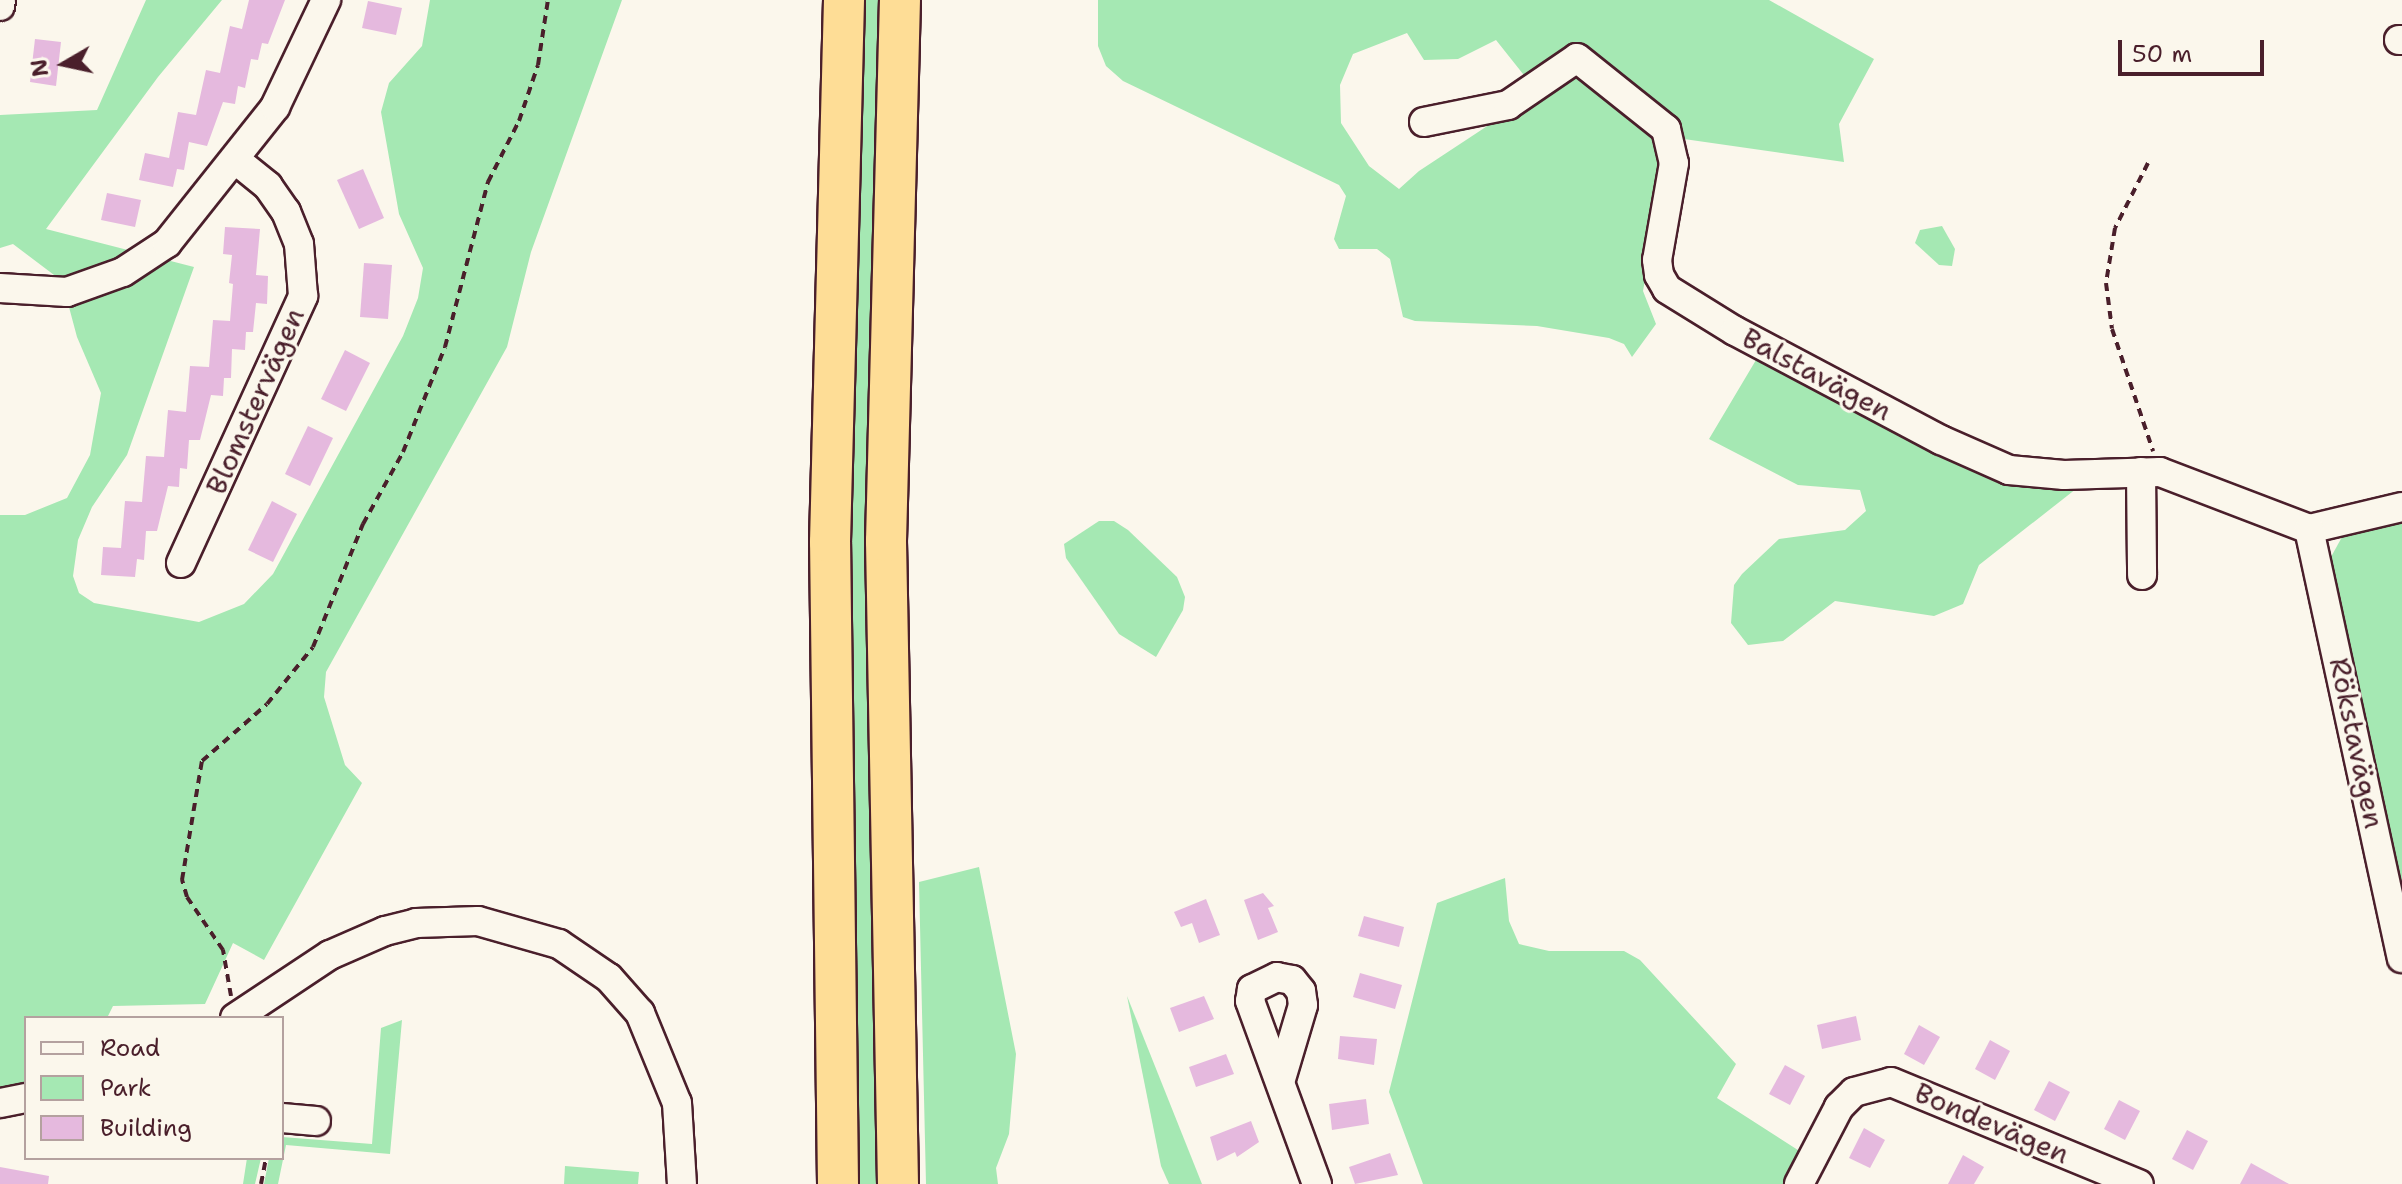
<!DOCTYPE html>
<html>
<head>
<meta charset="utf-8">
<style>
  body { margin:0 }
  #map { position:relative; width:2402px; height:1184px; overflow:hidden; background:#fbf7ec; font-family:"Shantell Sans",sans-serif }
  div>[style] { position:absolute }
  .green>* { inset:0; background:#a5e8b3 }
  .building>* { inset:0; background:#e5b9de }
  .path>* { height:4px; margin-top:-2px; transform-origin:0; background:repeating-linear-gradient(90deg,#4a1f2b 0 8px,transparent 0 14px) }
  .roads { filter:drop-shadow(2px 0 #4a1f2b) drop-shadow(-2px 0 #4a1f2b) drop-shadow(0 2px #4a1f2b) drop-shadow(0 -2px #4a1f2b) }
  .minor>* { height:28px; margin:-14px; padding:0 14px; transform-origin:14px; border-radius:14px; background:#fbf7ec }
  .highway>* { height:40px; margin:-20px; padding:0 20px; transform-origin:20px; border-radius:20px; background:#fedd96 }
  span { translate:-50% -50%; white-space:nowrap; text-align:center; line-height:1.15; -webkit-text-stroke:6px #fbf7ec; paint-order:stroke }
  .street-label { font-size:28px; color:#4a1f2b }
  .legend { position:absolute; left:24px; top:1016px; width:260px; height:144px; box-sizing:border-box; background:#fbf7ec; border:2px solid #b4a19f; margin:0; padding:10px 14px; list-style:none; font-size:24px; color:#4a1f2b }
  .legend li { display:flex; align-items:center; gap:16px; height:40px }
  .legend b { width:40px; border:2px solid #b4a19f }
  .north { position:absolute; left:24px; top:24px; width:80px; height:80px; -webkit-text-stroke:6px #fbf7ec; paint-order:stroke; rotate:261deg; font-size:22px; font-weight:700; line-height:32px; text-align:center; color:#4a1f2b }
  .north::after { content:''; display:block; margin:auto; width:28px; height:36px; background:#4a1f2b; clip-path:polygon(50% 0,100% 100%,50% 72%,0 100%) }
  .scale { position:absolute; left:2118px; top:40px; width:146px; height:36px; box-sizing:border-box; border:4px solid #4a1f2b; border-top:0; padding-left:10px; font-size:24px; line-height:28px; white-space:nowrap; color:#4a1f2b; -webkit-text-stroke:6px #fbf7ec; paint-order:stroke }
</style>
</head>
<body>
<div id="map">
  <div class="green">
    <div style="clip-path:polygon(146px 0,222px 0,158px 77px,46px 229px,194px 267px,127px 455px,92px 507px,78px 540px,73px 576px,79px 593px,94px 603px,199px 622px,244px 604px,273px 574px,403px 336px,418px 298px,423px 268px,399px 214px,381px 112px,389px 83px,422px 46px,430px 0,622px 0,531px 252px,507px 347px,326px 672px,324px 697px,345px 765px,362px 783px,264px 960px,233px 943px,205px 1004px,113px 1006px,107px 1018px,26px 1018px,26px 1083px,0 1091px,0 515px,25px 515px,67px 498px,90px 455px,101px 393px,77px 337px,62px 281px,13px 244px,0 248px,0 115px,97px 110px)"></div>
    <div style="clip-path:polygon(861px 0,887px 0,883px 1184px,857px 1184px,846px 647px)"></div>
    <div style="clip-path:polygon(1098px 0,1769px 0,1874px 59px,1839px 124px,1844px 162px,1684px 139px,1578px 54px,1560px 52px,1527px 79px,1496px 40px,1458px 59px,1424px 60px,1407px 33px,1353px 54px,1340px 85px,1341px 123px,1369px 166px,1399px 189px,1419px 171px,1571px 71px,1662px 136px,1666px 162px,1643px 291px,1656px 324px,1632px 357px,1624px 344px,1609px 338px,1537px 326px,1415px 321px,1403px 317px,1390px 259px,1377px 249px,1339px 249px,1334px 239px,1346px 196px,1339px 185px,1123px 81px,1106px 66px,1098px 46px)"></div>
    <div style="clip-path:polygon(1942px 226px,1955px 249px,1952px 266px,1939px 265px,1915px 243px,1920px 230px)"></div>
    <div style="clip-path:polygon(1756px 360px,1967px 467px,2011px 481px,2081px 485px,1979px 565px,1963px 604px,1934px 616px,1835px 601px,1783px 641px,1748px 645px,1731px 623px,1734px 585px,1742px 574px,1779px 539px,1845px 530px,1866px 511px,1860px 490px,1798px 485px,1709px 439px)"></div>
    <div style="clip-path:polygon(2402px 515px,2402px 908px,2326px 566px,2342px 537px)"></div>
    <div style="clip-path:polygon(1099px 521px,1114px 521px,1128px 530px,1177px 577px,1185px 597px,1183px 610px,1156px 657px,1119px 634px,1066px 558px,1064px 544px)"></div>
    <div style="clip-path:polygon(979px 867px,1016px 1054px,1009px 1134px,996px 1168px,998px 1184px,926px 1184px,919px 882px)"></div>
    <div style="clip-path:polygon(1505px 878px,1509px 921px,1519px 944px,1549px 951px,1624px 951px,1640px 960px,1736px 1064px,1717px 1098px,1801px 1152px,1788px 1184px,1423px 1184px,1389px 1092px,1437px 903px)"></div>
    <div style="clip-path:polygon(1127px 996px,1202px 1184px,1169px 1184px,1161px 1166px)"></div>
    <div style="clip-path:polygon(402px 1020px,390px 1154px,286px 1145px,278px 1184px,264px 1184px,269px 1158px,282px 1158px,282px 1137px,372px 1144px,381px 1028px)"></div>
    <div style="clip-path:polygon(247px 1158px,261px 1158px,255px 1184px,243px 1184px)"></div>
    <div style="clip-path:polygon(565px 1166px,639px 1172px,638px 1184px,564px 1184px)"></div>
  </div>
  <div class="building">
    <div style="clip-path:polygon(249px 0,285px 0,268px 44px,262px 43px,258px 60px,251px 59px,245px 88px,238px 86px,235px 104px,223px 102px,207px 146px,189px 142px,184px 170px,177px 169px,173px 187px,139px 180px,145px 153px,169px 158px,178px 112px,196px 115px,206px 70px,220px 73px,230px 26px,242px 29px)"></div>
    <div style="clip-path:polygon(368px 1px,402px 8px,396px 35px,362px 28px)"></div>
    <div style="clip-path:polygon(35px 39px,61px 42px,56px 86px,30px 82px)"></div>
    <div style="clip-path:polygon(363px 169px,384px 218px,359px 229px,337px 180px)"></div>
    <div style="clip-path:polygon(107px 193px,141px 200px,135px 227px,101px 220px)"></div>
    <div style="clip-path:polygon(225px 227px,260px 229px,256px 275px,268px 276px,267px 304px,256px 303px,253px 332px,246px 332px,245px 350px,232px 349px,231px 378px,224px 378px,223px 396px,211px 395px,200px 440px,189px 440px,187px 469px,180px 468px,179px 487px,168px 486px,157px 531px,146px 531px,144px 560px,137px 559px,135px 577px,101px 575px,103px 547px,121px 548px,125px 501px,142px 502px,146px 456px,164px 457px,168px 410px,186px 412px,190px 366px,209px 367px,213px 320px,230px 321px,233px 284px,229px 283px,232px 255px,223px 254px)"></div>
    <div style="clip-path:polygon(364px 263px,392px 265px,388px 319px,360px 317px)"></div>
    <div style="clip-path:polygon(345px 350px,370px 363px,346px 411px,321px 399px)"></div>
    <div style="clip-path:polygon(308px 426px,333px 438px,310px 486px,285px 474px)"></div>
    <div style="clip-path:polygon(272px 501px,297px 514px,273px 562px,248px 550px)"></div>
    <div style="clip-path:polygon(1263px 893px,1274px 906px,1268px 908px,1278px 932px,1258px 940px,1244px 900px)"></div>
    <div style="clip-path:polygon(1206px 899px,1220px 935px,1199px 943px,1192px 923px,1181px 927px,1174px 912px)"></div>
    <div style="clip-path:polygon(1364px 916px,1404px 927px,1399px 947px,1358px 936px)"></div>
    <div style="clip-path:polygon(1360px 973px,1402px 985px,1395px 1009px,1353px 997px)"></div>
    <div style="clip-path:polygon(1204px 996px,1214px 1019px,1179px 1032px,1170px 1008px)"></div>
    <div style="clip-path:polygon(1856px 1016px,1861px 1040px,1822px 1049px,1817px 1025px)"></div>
    <div style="clip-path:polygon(1919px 1025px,1940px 1037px,1924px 1065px,1904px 1054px)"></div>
    <div style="clip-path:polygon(1340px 1036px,1377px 1039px,1374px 1065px,1338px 1059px)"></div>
    <div style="clip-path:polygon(1990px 1040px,2010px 1051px,1995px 1080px,1975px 1069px)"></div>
    <div style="clip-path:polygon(1226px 1054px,1234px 1074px,1196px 1087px,1189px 1067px)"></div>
    <div style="clip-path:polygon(1785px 1065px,1805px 1076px,1790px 1105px,1769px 1094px)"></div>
    <div style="clip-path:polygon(2049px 1081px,2070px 1092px,2055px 1121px,2034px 1110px)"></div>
    <div style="clip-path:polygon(1366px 1099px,1369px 1124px,1332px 1130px,1329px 1104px)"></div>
    <div style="clip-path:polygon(2119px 1100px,2140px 1111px,2125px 1140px,2104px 1129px)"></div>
    <div style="clip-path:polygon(1251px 1121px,1259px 1142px,1237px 1157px,1235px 1152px,1217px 1161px,1210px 1137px)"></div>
    <div style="clip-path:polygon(1864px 1128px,1885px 1140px,1870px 1168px,1849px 1158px)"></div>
    <div style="clip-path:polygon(2187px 1130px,2208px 1141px,2193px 1170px,2172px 1159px)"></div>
    <div style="clip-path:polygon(1390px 1153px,1398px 1175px,1355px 1184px,1349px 1167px)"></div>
    <div style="clip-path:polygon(1963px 1155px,1984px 1167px,1974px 1184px,1948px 1184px)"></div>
    <div style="clip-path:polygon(2251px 1163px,2289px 1184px,2240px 1184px)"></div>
    <div style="clip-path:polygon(0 1167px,49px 1176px,48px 1184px,0 1184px)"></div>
  </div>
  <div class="path">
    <div style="left:2148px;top:163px;width:73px;rotate:116.9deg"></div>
    <div style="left:2115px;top:228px;width:56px;rotate:99.3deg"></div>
    <div style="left:2106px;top:283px;width:46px;rotate:82.6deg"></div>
    <div style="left:2112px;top:329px;width:129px;rotate:71.4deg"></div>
    <div style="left:231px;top:996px;width:47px;rotate:-99.9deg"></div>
    <div style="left:223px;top:950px;width:64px;rotate:-124.2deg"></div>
    <div style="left:187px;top:897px;width:18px;rotate:-106deg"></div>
    <div style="left:182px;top:880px;width:121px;rotate:-80.5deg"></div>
    <div style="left:202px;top:761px;width:86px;rotate:-41.2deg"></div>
    <div style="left:267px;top:704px;width:73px;rotate:-51.1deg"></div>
    <div style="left:313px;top:647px;width:133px;rotate:-67.9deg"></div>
    <div style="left:363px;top:524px;width:82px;rotate:-60.9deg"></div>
    <div style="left:403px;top:452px;width:113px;rotate:-68.2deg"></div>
    <div style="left:445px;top:347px;width:171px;rotate:-75.4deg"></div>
    <div style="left:488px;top:182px;width:68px;rotate:-63.1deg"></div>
    <div style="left:519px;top:121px;width:59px;rotate:-71.3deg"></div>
    <div style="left:538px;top:65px;width:66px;rotate:-81.3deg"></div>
    <div style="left:261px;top:1184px;width:26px;rotate:-79deg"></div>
  </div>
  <div class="roads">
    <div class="minor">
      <div style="left:0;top:6px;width:6px;rotate:-81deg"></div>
      <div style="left:2399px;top:40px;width:3px"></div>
      <div style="left:1424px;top:122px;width:86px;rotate:-11.4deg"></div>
      <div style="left:1508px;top:105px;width:83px;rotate:-34.3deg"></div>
      <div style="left:1577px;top:58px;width:114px;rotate:38.6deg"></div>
      <div style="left:1666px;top:129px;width:35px;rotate:77deg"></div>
      <div style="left:1674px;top:163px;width:98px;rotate:99.9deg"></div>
      <div style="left:1657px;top:260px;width:15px;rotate:82deg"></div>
      <div style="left:1659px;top:275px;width:16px;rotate:60deg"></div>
      <div style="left:1667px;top:289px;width:80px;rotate:31.7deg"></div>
      <div style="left:1735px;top:331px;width:233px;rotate:27.9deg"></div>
      <div style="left:1941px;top:440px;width:74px;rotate:23.8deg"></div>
      <div style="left:2009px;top:470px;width:55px;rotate:5.2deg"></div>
      <div style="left:2064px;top:475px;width:96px;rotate:-1.8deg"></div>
      <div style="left:2160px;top:472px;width:160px;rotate:20.9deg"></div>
      <div style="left:2309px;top:529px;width:96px;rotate:-13.3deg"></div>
      <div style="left:0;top:288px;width:67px;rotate:3.4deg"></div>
      <div style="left:67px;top:292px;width:59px;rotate:-19.7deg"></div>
      <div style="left:123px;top:272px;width:53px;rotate:-33.4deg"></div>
      <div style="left:167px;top:243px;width:174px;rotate:-51.5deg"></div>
      <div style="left:275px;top:107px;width:119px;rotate:-64.5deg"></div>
      <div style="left:2141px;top:472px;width:103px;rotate:89.4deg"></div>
      <div style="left:2309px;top:529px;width:439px;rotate:77.8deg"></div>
      <div style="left:181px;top:563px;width:294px;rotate:-65.4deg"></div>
      <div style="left:303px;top:296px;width:52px;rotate:-94.4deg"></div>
      <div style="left:299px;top:244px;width:35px;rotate:-112deg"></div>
      <div style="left:286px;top:212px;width:32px;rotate:-125deg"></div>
      <div style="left:268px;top:186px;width:40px;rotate:-141deg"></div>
      <div style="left:235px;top:1018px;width:114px;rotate:-33.6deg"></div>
      <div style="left:330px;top:955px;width:60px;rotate:-23.6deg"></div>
      <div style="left:385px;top:931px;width:32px;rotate:-14deg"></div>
      <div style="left:416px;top:923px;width:62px;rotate:-1.8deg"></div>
      <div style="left:478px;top:921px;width:84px;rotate:15.9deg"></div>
      <div style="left:559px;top:944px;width:60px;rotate:34.2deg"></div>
      <div style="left:609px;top:978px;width:47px;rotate:48.5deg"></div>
      <div style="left:640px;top:1013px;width:97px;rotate:67.7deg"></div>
      <div style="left:677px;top:1103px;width:81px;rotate:86.5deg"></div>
      <div style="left:1281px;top:1079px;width:77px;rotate:-73.4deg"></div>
      <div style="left:1303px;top:1005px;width:14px;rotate:-98deg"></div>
      <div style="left:1301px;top:991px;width:14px;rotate:-129deg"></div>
      <div style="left:1292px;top:980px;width:15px;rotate:-169deg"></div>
      <div style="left:1277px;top:977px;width:28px;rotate:154deg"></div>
      <div style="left:1252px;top:989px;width:12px;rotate:99deg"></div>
      <div style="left:1250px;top:1001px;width:195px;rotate:69.9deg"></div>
      <div style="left:0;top:1103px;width:26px;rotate:-11deg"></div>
      <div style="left:282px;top:1118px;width:34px;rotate:5deg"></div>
      <div style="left:1799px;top:1184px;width:87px;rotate:-62.5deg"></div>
      <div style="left:1839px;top:1107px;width:21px;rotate:-45deg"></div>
      <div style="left:1854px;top:1092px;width:38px;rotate:-15deg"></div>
      <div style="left:1891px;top:1082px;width:268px;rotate:22.4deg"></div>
    </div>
    <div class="highway">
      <div style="left:838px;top:1184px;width:642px;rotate:-90.71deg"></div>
      <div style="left:830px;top:542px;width:542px;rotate:-88.52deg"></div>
      <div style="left:898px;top:1184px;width:643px;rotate:-91.07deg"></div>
      <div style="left:886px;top:541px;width:541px;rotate:-88.52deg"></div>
    </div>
  </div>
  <div class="street-label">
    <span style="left:1817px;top:374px;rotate:28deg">Balstavägen</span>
    <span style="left:255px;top:401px;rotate:-66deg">Blomstervägen</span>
    <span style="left:2357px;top:743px;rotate:78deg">Rökstavägen</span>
    <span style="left:1992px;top:1123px;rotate:23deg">Bondevägen</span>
  </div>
  <ul class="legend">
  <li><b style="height:10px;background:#fbf7ec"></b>Road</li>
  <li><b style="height:22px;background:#a5e8b3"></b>Park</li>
  <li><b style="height:22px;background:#e5b9de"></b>Building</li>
  </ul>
  <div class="north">N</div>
  <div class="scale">50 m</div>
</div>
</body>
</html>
